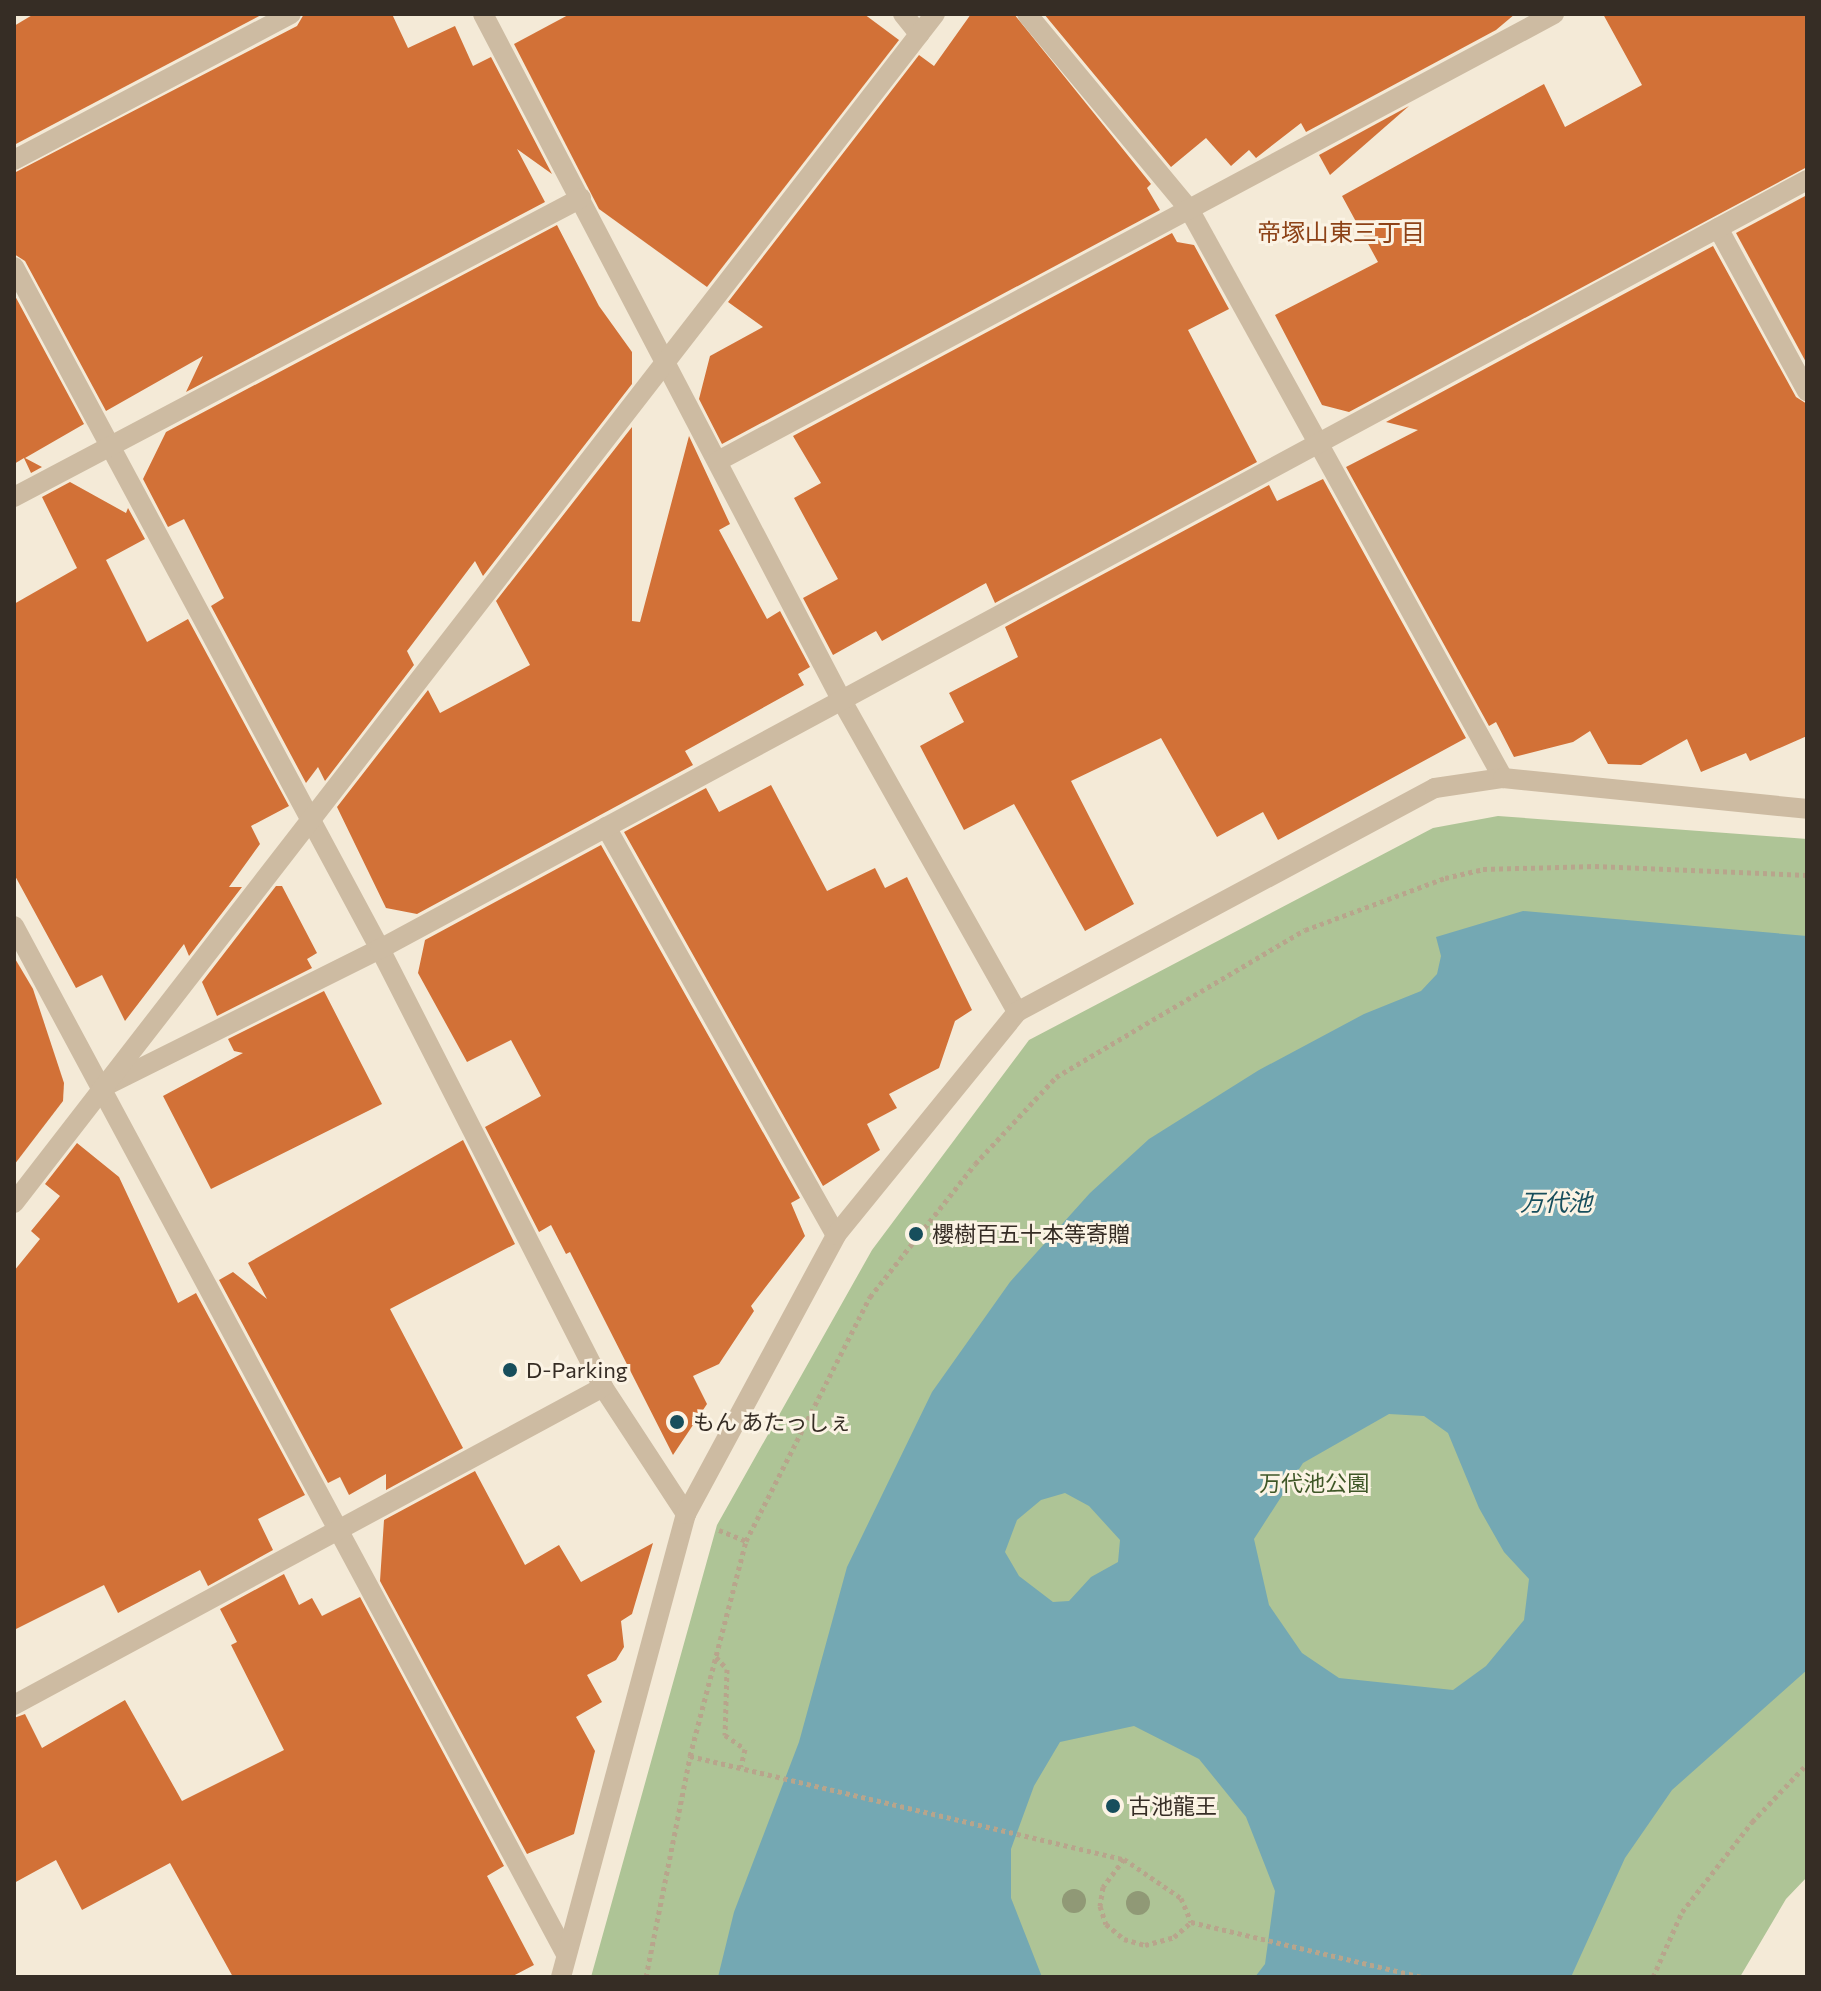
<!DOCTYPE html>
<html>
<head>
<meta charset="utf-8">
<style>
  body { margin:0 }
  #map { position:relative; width:1821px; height:1991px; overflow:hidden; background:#f4ead7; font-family:Commissioner,"Noto Sans JP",sans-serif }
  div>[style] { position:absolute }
  .green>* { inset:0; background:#aec496 }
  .water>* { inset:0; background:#74a8b3 }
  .building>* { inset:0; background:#d27137 }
  .path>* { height:5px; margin-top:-2.5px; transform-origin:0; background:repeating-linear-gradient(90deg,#b8a58c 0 4px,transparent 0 8px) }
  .minor>* { height:20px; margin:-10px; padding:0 10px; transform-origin:10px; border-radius:10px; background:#cdbba2 }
  .trees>* { width:24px; height:24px; margin:-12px; border-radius:50%; background:#909976 }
  .dots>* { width:22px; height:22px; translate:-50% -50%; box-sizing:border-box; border:4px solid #fbf3e4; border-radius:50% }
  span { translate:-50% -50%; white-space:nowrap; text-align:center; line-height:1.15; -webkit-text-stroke:6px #fbf3e4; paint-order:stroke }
  .poi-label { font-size:22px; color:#362d25 }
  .left { translate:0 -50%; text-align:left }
  .park-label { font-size:22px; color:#3f5727 }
  .neighbourhood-label { font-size:24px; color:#8d4217 }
  .water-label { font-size:24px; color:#174e5c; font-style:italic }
  .frame { position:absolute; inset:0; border:16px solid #362d25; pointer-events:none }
</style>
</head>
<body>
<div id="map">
  <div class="green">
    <div style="clip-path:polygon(1498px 816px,1807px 839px,1807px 1877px,1786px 1899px,1740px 1977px,591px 1977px,717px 1525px,872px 1250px,1029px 1040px,1433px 828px)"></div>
  </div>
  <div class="water">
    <div style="clip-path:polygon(evenodd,1523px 911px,1807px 936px,1807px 1670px,1672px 1790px,1625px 1858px,1571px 1977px,1255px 1977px,1265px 1964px,1275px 1891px,1246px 1817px,1199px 1759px,1134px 1726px,1060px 1742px,1034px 1786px,1011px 1849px,1011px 1898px,1042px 1977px,718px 1977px,734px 1912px,799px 1742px,847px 1567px,932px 1392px,1010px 1282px,1090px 1193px,1149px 1139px,1259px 1070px,1364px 1014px,1421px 991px,1437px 974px,1441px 956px,1436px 937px,1523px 911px,1389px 1414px,1424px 1416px,1448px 1433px,1479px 1508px,1504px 1552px,1529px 1579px,1524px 1620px,1486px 1666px,1453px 1690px,1339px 1678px,1302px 1653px,1269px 1605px,1254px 1539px,1303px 1463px,1389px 1414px,1523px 911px,1065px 1493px,1089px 1506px,1120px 1540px,1118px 1562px,1091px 1577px,1069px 1601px,1053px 1602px,1019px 1576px,1005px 1552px,1017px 1520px,1041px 1500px,1065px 1493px)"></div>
  </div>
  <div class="building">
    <div style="clip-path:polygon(34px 14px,263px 14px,14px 145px,14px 26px)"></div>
    <div style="clip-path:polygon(304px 14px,392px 14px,408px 48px,455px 26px,473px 66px,491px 57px,552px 174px,517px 149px,545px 202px,186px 392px,203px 356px,106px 411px,25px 261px,14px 254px,14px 173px,297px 26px)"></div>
    <div style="clip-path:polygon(570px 14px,864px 14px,899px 40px,707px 287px,599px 209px,514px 44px)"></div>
    <div style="clip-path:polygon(971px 14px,1014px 14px,1151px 184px,1147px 188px,1160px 210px,722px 444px,699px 399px,710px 356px,763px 327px,728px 302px,919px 55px,934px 66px)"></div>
    <div style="clip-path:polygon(1044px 14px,1515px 14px,1496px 30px,1306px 132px,1301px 123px,1256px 158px,1249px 150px,1231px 166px,1206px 138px,1171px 167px)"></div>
    <div style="clip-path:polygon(1603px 14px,1807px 14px,1807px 167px,1349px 412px,1322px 405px,1275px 315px,1378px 262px,1342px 196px,1544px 84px,1565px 127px,1642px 85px)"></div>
    <div style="clip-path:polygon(1409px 106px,1330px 175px,1319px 155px)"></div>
    <div style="clip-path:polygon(1807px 195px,1807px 364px,1736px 233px)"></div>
    <div style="clip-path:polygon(557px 225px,599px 306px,632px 352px,632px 384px,483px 576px,475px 561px,407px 651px,414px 665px,325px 781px,318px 767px,306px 783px,211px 606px,224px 598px,184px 519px,168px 527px,143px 479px,166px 432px)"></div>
    <div style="clip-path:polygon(1172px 233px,1177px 242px,1194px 245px,1229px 309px,1188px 330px,1257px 462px,995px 603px,986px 583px,882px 641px,876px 631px,833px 655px,803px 598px,838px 579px,794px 498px,821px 483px,793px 436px)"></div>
    <div style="clip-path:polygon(1713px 246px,1796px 397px,1807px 404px,1807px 736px,1750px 761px,1746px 753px,1701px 772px,1687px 739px,1641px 765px,1608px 764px,1590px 731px,1573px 742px,1514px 757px,1496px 722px,1489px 726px,1346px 467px,1418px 430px,1386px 422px)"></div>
    <div style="clip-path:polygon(14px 294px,84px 424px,25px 458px,42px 467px,31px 473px,24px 458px,14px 464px)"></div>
    <div style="clip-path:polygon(632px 427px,632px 621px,640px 622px,689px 436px,730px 524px,719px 530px,767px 619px,780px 611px,810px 667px,798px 674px,804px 685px,685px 751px,693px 765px,417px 914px,386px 908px,337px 807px,428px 690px,440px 713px,530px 665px,496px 601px)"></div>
    <div style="clip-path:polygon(1323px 479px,1466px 738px,1278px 840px,1263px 812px,1217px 837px,1161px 738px,1071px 781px,1134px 904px,1085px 931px,1014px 804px,964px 830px,920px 746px,964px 722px,949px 693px,1018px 657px,1005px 627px,1269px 485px,1277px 501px)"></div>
    <div style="clip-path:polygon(70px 482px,126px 513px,128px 508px,145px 539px,106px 560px,147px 642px,188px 619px,289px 806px,251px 826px,260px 844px,229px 887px,242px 887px,189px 956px,184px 944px,125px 1021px,102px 975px,76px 988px,14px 874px,14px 604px,77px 568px,42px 497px)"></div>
    <div style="clip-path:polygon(771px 785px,827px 891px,875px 868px,885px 888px,907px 877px,972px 1010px,955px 1021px,939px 1068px,889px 1094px,897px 1108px,867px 1124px,880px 1150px,823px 1186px,624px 832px,706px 788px,719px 812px)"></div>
    <div style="clip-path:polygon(601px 845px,800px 1198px,791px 1203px,805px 1236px,751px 1306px,754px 1311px,719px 1364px,693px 1376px,707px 1404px,673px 1455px,570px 1252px,566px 1254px,551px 1225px,539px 1232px,485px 1127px,541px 1096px,511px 1040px,467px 1062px,418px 973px,425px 940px)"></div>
    <div style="clip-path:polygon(276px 886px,282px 886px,317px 953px,307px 959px,312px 968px,217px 1016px,202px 982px)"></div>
    <div style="clip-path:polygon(14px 957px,33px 989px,64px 1083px,63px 1101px,14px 1165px)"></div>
    <div style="clip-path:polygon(324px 991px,382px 1104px,211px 1189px,163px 1096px,243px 1053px,234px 1051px,228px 1039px)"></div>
    <div style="clip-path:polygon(463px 1140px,515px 1244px,390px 1309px,463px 1448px,386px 1490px,386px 1474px,349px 1495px,340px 1477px,328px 1483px,219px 1280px,233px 1272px,267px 1299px,248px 1263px)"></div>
    <div style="clip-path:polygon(77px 1143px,119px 1177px,178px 1303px,196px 1293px,305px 1495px,258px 1519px,273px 1550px,208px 1586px,200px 1570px,118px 1613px,104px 1585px,14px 1630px,14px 1271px,40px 1239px,31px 1231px,60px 1196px,45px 1184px)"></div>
    <div style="clip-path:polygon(475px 1471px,525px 1565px,559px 1545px,581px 1582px,653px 1543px,632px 1614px,621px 1621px,624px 1647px,616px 1660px,587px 1675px,602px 1702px,576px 1717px,595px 1751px,574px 1834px,527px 1854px,380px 1581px,384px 1520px)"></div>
    <div style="clip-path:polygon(284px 1574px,299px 1605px,312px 1598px,322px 1616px,360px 1597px,504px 1866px,487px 1876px,534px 1965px,511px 1977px,233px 1977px,170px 1863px,82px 1910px,56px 1860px,14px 1883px,14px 1718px,25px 1714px,42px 1748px,125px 1700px,182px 1801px,284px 1750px,231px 1645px,237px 1642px,220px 1609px)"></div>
  </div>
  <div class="path">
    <div style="left:719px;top:1530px;width:29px;rotate:22deg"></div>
    <div style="left:716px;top:1657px;width:16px;rotate:47deg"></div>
    <div style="left:727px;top:1669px;width:66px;rotate:91.7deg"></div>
    <div style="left:725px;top:1735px;width:24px;rotate:35deg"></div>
    <div style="left:745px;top:1749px;width:18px;rotate:103deg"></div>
    <div style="left:690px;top:1756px;width:446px;rotate:13.4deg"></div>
    <div style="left:1124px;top:1859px;width:69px;rotate:34.4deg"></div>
    <div style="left:1181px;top:1898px;width:26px;rotate:67deg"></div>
    <div style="left:1191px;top:1922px;width:236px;rotate:13.4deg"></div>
    <div style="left:1124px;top:1859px;width:35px;rotate:127deg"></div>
    <div style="left:1103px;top:1887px;width:19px;rotate:99deg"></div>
    <div style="left:1100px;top:1906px;width:19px;rotate:72deg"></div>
    <div style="left:1106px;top:1924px;width:23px;rotate:40deg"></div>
    <div style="left:1124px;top:1939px;width:22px;rotate:16deg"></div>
    <div style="left:1145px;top:1945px;width:30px;rotate:-15deg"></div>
    <div style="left:1174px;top:1937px;width:23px;rotate:-41deg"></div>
    <div style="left:646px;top:1977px;width:225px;rotate:-78.7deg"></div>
    <div style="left:690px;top:1756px;width:222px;rotate:-75.4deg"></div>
    <div style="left:746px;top:1541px;width:274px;rotate:-63.1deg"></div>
    <div style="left:870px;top:1297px;width:169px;rotate:-51.7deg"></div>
    <div style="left:975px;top:1164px;width:119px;rotate:-47deg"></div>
    <div style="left:1056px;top:1077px;width:289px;rotate:-30.6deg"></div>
    <div style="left:1305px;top:930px;width:149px;rotate:-20.4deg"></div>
    <div style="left:1445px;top:878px;width:39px;rotate:-13deg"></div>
    <div style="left:1483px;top:869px;width:112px;rotate:-1.5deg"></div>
    <div style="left:1595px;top:866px;width:212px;rotate:2.4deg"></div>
    <div style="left:1653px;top:1977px;width:71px;rotate:-66deg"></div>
    <div style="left:1682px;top:1912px;width:114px;rotate:-52.1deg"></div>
    <div style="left:1752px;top:1822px;width:80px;rotate:-46.5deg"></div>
  </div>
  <div class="minor">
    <div style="left:483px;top:14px;width:775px;rotate:62.41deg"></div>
    <div style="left:842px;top:701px;width:357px;rotate:60.6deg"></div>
    <div style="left:903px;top:14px;width:26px;rotate:51deg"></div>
    <div style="left:1027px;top:14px;width:254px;rotate:50.3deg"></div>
    <div style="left:1189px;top:209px;width:650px;rotate:61.11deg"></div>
    <div style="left:14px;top:160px;width:313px;rotate:-27.8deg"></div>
    <div style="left:1718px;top:228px;width:186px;rotate:61.4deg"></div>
    <div style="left:14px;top:267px;width:774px;rotate:61.78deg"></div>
    <div style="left:380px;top:949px;width:492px;rotate:63deg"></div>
    <div style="left:603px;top:1387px;width:152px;rotate:56.8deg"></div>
    <div style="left:718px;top:461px;width:948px;rotate:-28.13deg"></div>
    <div style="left:14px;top:497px;width:641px;rotate:-27.8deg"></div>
    <div style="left:606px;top:827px;width:468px;rotate:60.6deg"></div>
    <div style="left:14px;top:926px;width:1167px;rotate:61.77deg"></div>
    <div style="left:101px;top:1088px;width:312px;rotate:-26.5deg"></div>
    <div style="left:380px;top:949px;width:1621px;rotate:-28.32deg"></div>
    <div style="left:14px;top:1203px;width:1504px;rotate:-52.24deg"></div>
    <div style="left:14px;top:1705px;width:669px;rotate:-28.36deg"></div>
    <div style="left:561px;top:1977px;width:480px;rotate:-74.9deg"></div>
    <div style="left:686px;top:1514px;width:317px;rotate:-61.7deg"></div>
    <div style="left:836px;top:1235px;width:287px;rotate:-50.9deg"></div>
    <div style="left:1017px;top:1012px;width:474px;rotate:-28.2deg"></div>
    <div style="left:1435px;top:788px;width:69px;rotate:-8.4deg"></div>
    <div style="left:1503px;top:778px;width:306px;rotate:5.8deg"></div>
  </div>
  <div class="trees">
    <div style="left:1074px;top:1901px"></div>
    <div style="left:1138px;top:1903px"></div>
  </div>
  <div class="dots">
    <div style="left:916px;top:1234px;background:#174e5c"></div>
    <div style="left:510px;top:1370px;background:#174e5c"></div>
    <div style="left:677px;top:1422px;background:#174e5c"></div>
    <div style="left:1113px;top:1806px;background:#174e5c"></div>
  </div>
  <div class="poi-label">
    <span class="left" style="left:932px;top:1234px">櫻樹百五十本等寄贈</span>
    <span class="left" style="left:526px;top:1370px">D-Parking</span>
    <span class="left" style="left:693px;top:1422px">もん あたっしぇ</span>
    <span class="left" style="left:1129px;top:1806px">古池龍王</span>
  </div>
  <div class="park-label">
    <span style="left:1314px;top:1483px">万代池公園</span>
  </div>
  <div class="neighbourhood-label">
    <span style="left:1341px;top:232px">帝塚山東三丁目</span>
  </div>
  <div class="water-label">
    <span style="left:1556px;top:1202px">万代池</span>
  </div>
  <div class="frame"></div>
</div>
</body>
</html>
